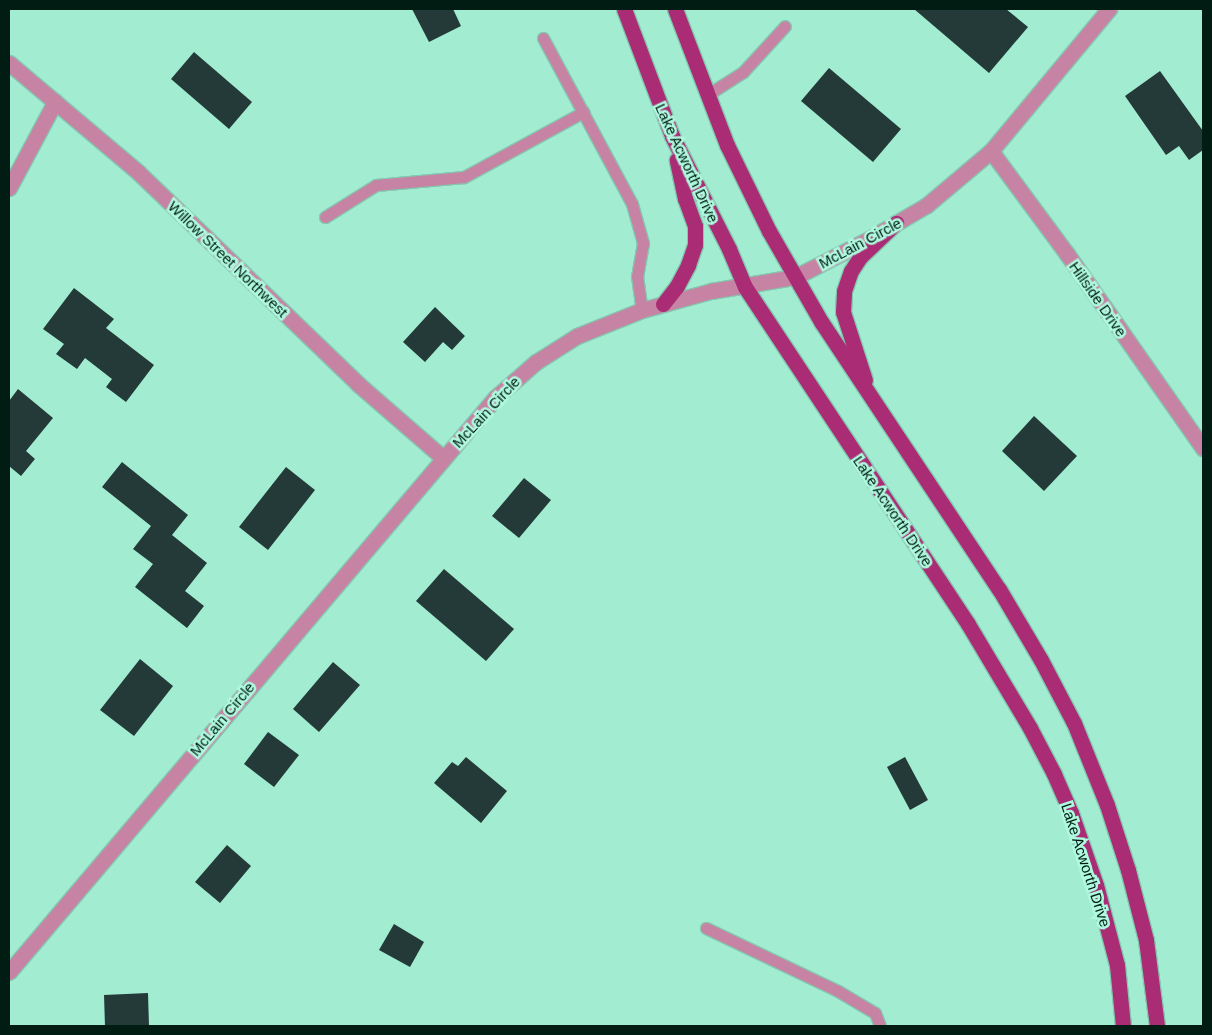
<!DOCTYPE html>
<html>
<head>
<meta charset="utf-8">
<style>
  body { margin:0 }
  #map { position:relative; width:1212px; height:1035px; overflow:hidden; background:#a2edd2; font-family:Arial,sans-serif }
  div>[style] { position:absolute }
  .building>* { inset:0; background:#233a38 }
  .roads { filter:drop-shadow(1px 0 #85c7b0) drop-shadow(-1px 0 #85c7b0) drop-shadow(0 1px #85c7b0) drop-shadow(0 -1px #85c7b0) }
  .lane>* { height:11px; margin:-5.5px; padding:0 5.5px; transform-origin:5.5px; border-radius:5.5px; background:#c783a3 }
  .street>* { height:15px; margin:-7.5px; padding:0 7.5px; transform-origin:7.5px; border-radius:7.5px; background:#c783a3 }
  .primary>* { height:15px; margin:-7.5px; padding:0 7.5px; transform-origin:7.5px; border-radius:7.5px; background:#a92c74 }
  span { translate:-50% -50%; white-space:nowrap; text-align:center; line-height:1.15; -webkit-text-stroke:5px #affadf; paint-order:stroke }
  .street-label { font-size:15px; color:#001c13 }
  .frame { position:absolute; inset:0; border:10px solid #001c13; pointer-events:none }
</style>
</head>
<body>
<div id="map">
  <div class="building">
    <div style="clip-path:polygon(412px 9px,453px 9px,461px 26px,429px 42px)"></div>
    <div style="clip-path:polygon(914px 9px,1006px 9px,1028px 27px,989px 73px)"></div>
    <div style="clip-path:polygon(194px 52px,252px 102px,229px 129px,171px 79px)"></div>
    <div style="clip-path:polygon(829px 68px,901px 129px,873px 162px,801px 101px)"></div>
    <div style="clip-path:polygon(1160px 71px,1203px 131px,1203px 150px,1189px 160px,1179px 146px,1166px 155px,1125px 96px)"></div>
    <div style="clip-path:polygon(74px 288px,114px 319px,106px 328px,154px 365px,126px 402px,106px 387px,112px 379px,85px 358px,77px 369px,56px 354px,64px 344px,43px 329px)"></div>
    <div style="clip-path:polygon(435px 307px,465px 336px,452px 350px,443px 342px,425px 362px,403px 342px)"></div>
    <div style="clip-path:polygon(18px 389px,53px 418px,26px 451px,35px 459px,21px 476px,9px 466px,9px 401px)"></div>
    <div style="clip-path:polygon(1034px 416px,1077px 456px,1044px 491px,1002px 451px)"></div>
    <div style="clip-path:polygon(122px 462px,188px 515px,172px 535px,207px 563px,185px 591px,204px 606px,187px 628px,135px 587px,153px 564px,133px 549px,151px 526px,102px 487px)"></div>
    <div style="clip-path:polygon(286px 467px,315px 490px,268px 550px,239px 527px)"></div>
    <div style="clip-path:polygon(524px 478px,551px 500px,519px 538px,492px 516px)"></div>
    <div style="clip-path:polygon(444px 569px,514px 629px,486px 661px,416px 601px)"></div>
    <div style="clip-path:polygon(140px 659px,173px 686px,134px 736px,100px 710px)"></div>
    <div style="clip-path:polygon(333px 662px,360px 685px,319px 732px,293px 709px)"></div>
    <div style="clip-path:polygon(268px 732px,299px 755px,274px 787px,244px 764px)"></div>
    <div style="clip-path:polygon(466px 757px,507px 791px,481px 823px,434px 783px,452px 762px,458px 766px)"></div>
    <div style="clip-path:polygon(905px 757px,928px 800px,910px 810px,887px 767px)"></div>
    <div style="clip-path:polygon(227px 845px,251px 866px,220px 903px,195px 882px)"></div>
    <div style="clip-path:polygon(394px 924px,424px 942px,410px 967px,379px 950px)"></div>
    <div style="clip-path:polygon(148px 993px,149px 1026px,105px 1026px,104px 995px)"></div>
  </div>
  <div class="roads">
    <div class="lane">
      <div style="left:543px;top:38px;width:188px;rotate:61.8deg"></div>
      <div style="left:632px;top:204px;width:41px;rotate:74.2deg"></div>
      <div style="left:643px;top:243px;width:34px;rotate:100deg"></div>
      <div style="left:637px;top:276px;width:34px;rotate:82deg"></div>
      <div style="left:707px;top:95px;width:43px;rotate:-32.6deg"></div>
      <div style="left:743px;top:72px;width:62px;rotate:-47.6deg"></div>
      <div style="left:325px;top:217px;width:60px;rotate:-32.1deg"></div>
      <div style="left:376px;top:185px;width:88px;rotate:-5.2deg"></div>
      <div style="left:464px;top:177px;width:136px;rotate:-28.6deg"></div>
      <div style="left:706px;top:928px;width:146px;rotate:25.5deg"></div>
      <div style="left:838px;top:991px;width:43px;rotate:30.7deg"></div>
      <div style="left:875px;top:1013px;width:14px;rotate:69deg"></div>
    </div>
    <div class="street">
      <div style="left:9px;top:63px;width:170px;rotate:40.2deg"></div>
      <div style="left:139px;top:173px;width:304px;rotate:43.9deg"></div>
      <div style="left:358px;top:384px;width:113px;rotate:41deg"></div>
      <div style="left:991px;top:151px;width:128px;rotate:53.6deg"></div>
      <div style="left:1067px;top:254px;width:237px;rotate:55deg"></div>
      <div style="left:9px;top:188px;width:98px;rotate:-61.9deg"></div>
      <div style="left:9px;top:972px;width:752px;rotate:-49.75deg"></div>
      <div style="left:495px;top:398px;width:55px;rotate:-41.3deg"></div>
      <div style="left:536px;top:362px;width:49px;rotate:-32.4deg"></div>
      <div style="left:577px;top:336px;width:70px;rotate:-21.8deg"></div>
      <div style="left:642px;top:310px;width:72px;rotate:-15.4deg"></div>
      <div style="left:711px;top:291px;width:85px;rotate:-9.5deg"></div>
      <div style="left:795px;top:277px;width:83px;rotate:-27.2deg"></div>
      <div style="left:869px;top:239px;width:67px;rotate:-30.4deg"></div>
      <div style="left:927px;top:205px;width:84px;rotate:-40.2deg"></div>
      <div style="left:991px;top:151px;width:185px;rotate:-50.3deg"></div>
    </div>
    <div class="primary">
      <div style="left:624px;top:9px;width:136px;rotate:69.3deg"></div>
      <div style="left:672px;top:136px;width:127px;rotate:63.2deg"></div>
      <div style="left:729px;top:249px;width:41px;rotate:67.2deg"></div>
      <div style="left:745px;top:287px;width:404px;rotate:56.5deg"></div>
      <div style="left:968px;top:624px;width:121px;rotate:59.2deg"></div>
      <div style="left:1030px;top:728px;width:52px;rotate:62.4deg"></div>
      <div style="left:1054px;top:774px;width:43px;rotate:66.4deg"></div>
      <div style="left:1071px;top:813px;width:76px;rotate:70.9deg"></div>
      <div style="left:1096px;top:885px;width:83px;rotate:75.3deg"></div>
      <div style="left:1117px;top:965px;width:61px;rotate:84.4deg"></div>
      <div style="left:675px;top:9px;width:146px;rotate:69.1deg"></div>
      <div style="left:727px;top:145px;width:96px;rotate:64deg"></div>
      <div style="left:769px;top:231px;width:106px;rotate:60.1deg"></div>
      <div style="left:822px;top:323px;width:320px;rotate:56.4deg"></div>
      <div style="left:999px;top:589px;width:82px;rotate:59.4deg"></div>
      <div style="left:1041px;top:660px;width:71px;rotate:62.4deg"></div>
      <div style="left:1074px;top:723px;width:88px;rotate:68.1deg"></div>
      <div style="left:1107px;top:805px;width:68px;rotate:72.1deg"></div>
      <div style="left:1128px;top:870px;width:72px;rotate:75.6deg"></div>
      <div style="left:1146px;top:940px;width:87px;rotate:82.7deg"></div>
      <div style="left:663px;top:304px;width:23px;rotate:-52deg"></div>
      <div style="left:677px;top:286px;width:24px;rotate:-62deg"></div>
      <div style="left:688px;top:265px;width:21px;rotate:-71deg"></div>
      <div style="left:695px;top:245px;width:19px;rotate:-90deg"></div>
      <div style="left:695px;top:226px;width:29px;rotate:-110deg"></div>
      <div style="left:685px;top:199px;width:40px;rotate:-102deg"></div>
      <div style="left:865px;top:380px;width:71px;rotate:-107.9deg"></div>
      <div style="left:843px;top:312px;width:21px;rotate:-87deg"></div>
      <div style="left:844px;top:291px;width:21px;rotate:-71deg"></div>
      <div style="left:851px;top:271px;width:17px;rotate:-57deg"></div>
      <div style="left:860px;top:257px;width:50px;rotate:-43.4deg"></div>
    </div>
  </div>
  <div class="street-label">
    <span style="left:687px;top:163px;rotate:65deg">Lake Acworth Drive</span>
    <span style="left:860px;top:243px;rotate:-28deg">McLain Circle</span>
    <span style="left:228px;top:259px;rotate:44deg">Willow Street Northwest</span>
    <span style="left:1098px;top:299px;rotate:55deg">Hillside Drive</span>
    <span style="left:486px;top:412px;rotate:-47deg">McLain Circle</span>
    <span style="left:893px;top:511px;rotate:56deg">Lake Acworth Drive</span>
    <span style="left:222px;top:719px;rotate:-50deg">McLain Circle</span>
    <span style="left:1086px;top:865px;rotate:72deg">Lake Acworth Drive</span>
  </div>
  <div class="frame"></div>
</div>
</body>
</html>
